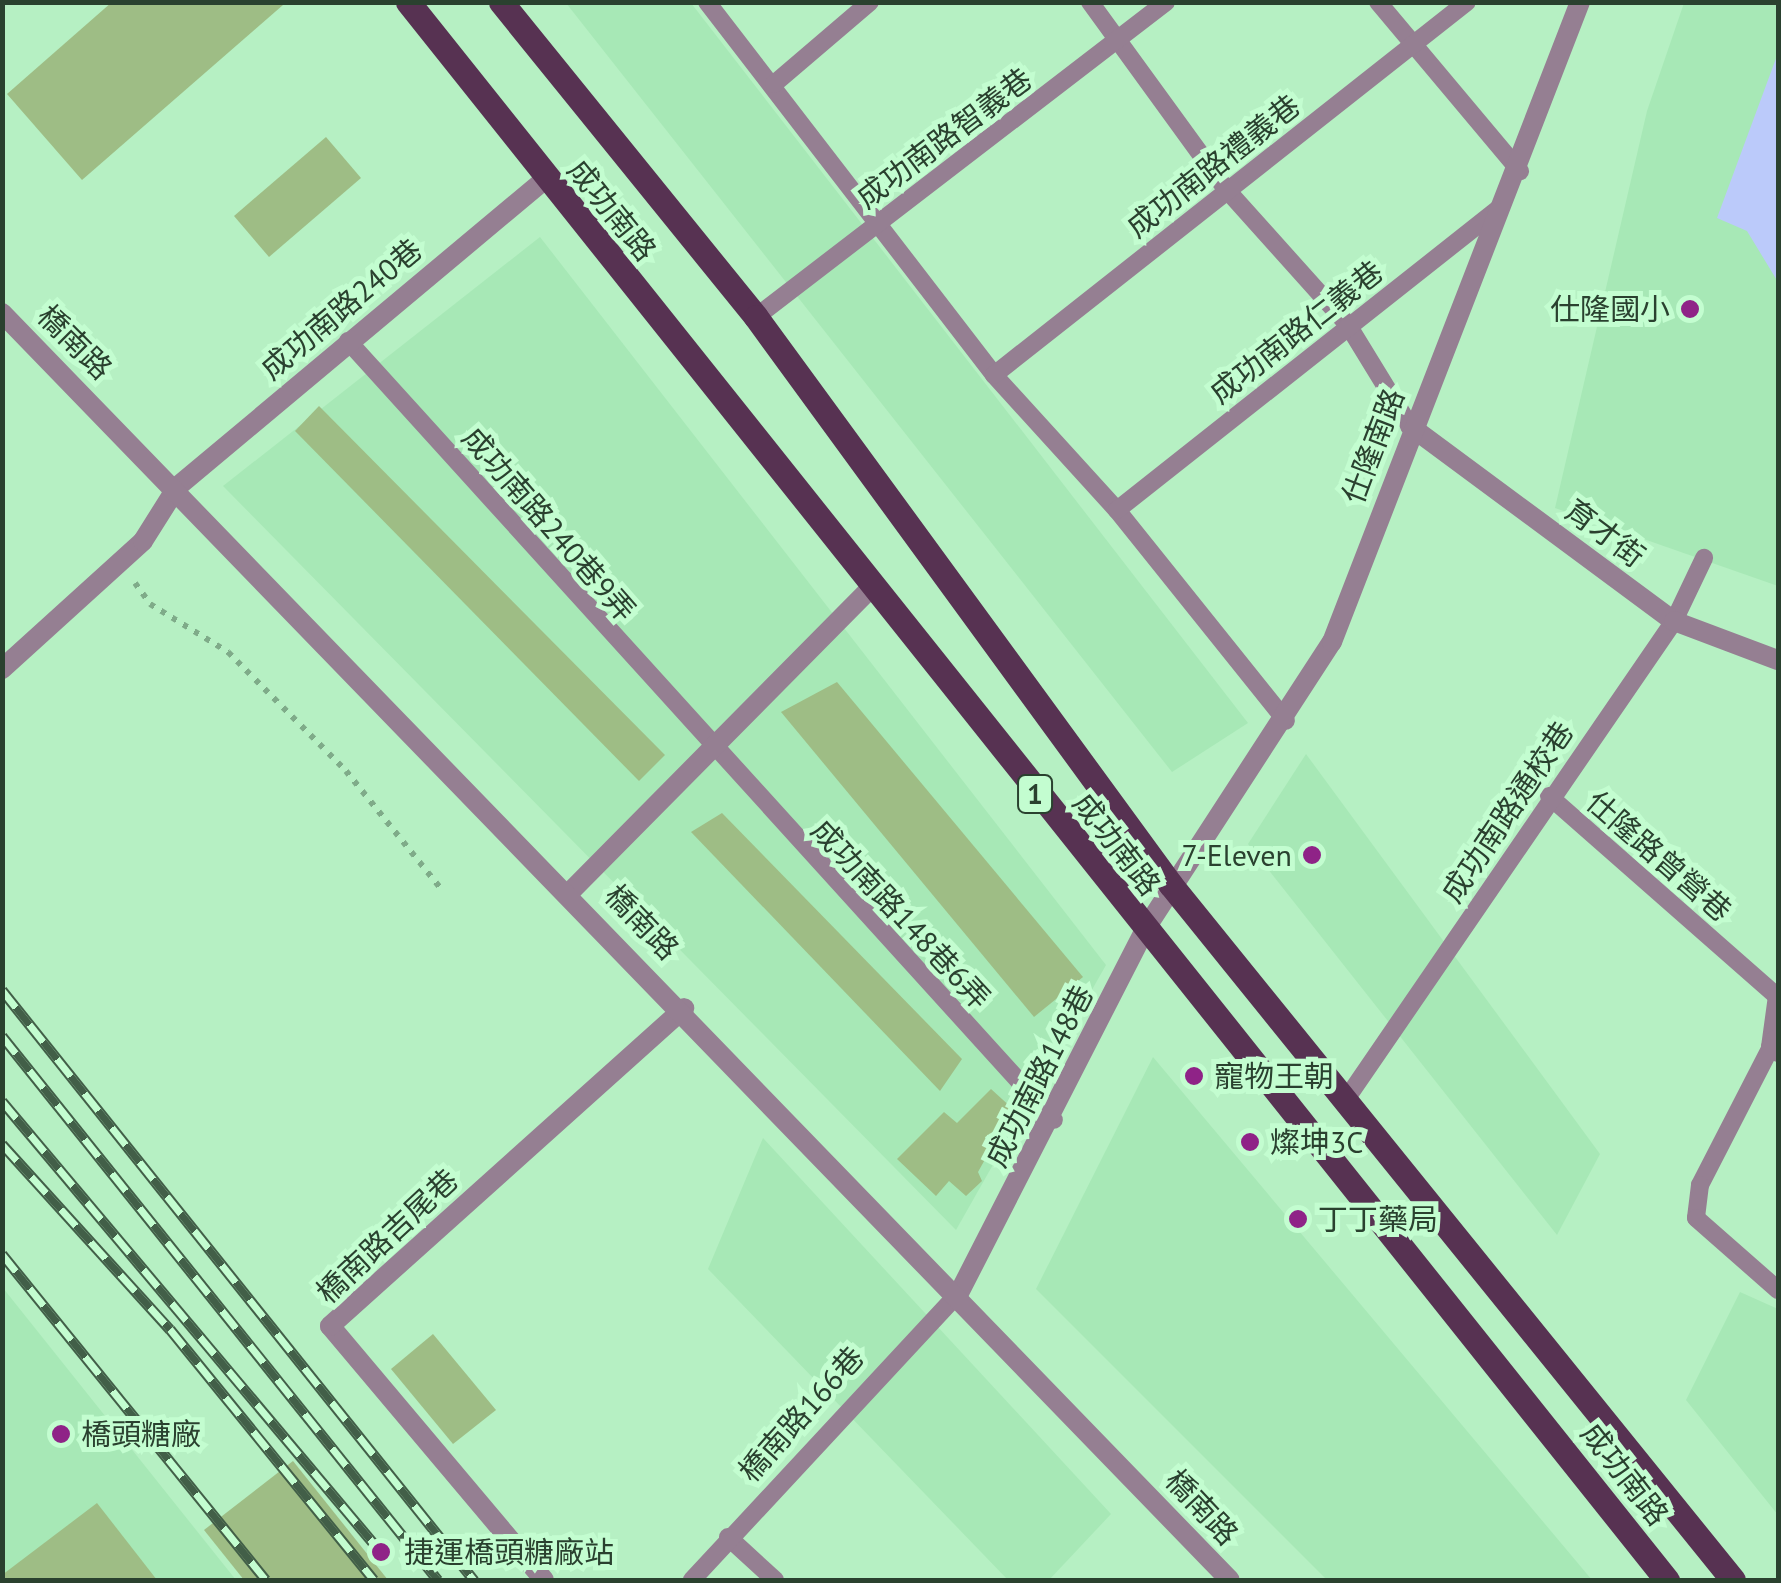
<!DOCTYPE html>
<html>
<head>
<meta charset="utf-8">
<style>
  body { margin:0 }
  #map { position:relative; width:1781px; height:1583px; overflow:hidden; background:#b6f0c3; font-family:"PT Sans","Noto Sans TC",sans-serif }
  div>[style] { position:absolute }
  .built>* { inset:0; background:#a7e8b6 }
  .green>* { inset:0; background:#bbcafa }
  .building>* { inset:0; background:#9ebd85 }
  .path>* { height:6px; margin-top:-3px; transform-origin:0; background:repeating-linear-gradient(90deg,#7fab89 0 5px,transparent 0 13px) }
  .service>* { height:18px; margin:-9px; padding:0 9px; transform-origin:9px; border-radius:9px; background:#957f92 }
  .pedestrian>* { height:20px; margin:-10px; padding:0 10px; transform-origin:10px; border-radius:10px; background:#957f92 }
  .minor>* { height:20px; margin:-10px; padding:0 10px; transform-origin:10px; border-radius:10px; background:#957f92 }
  .tertiary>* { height:20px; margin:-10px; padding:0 10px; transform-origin:10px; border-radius:10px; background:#957f92 }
  .primary>* { height:25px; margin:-12.5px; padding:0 12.5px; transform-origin:12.5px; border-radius:12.5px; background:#573252 }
  .rail>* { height:11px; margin-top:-5.5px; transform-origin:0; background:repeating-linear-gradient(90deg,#c3fdd0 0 22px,#425f48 0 44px); box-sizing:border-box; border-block:2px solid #425f48 }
  .dots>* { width:28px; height:28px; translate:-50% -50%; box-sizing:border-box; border:5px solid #c3fdd0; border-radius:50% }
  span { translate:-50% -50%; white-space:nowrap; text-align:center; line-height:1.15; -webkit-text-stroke:10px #c3fdd0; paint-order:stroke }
  .shield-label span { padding:2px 8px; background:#c3fdd0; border:2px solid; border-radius:8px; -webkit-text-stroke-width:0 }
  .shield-label { font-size:28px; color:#2a412f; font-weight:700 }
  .street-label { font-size:30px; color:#2a412f }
  .poi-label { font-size:30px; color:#2a412f }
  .right { translate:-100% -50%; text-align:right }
  .left { translate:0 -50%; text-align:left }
  .frame { position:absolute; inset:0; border:5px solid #2a412f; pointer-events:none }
</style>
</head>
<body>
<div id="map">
  <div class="built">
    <div style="clip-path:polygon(566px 3px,691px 3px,1248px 723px,1172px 772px)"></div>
    <div style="clip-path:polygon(1684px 3px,1778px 3px,1778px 586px,1555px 508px,1647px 111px)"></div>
    <div style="clip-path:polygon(540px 237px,1106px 965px,956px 1230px,223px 486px)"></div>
    <div style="clip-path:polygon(1306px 754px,1600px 1154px,1557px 1235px,1248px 844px)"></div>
    <div style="clip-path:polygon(1153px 1057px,1592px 1580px,1327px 1580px,1036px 1289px)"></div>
    <div style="clip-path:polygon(763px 1138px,1111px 1514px,1049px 1580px,1008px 1580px,708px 1269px)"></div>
    <div style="clip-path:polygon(3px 1288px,236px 1580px,3px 1580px)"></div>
    <div style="clip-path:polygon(1740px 1292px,1778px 1309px,1778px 1515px,1686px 1400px)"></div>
  </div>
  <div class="green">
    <div style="clip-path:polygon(1778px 53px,1778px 282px,1747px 231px,1717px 218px)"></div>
  </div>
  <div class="building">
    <div style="clip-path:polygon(112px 2px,283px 5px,82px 180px,7px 94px)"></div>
    <div style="clip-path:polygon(326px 137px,361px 178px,269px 257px,234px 216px)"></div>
    <div style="clip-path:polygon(319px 406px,665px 755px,639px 781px,295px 431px)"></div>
    <div style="clip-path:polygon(837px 682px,1083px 977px,1034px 1017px,781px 712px)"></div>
    <div style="clip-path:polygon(722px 813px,962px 1059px,940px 1091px,691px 832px)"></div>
    <div style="clip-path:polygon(991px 1089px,1013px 1109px,978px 1172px,982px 1181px,966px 1196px,949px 1181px,936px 1196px,897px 1159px,944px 1112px,957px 1123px)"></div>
    <div style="clip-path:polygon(433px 1334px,496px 1410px,453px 1444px,391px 1369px)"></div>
    <div style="clip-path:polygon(293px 1461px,388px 1580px,244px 1580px,204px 1530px)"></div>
    <div style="clip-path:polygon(97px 1503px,157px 1580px,2px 1580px,2px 1575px)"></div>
  </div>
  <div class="path">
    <div style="left:135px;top:583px;width:26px;rotate:54deg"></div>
    <div style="left:150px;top:604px;width:92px;rotate:31.6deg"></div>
    <div style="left:228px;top:652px;width:168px;rotate:45.2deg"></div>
    <div style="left:346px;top:771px;width:153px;rotate:51.1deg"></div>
  </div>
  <div class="service">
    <div style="left:707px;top:2px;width:471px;rotate:52.4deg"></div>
    <div style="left:994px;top:375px;width:183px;rotate:47.7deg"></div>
    <div style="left:1117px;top:510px;width:270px;rotate:51.3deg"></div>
    <div style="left:1090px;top:2px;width:231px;rotate:54deg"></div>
    <div style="left:1226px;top:189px;width:183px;rotate:48.1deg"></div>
    <div style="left:1348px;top:325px;width:119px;rotate:58.5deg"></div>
    <div style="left:1378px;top:2px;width:221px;rotate:50deg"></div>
    <div style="left:774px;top:84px;width:126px;rotate:-40.5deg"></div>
    <div style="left:756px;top:317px;width:517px;rotate:-37.53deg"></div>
    <div style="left:348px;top:341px;width:1051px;rotate:47.81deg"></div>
    <div style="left:994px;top:375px;width:602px;rotate:-38.26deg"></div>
    <div style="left:1117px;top:510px;width:489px;rotate:-38.3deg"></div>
    <div style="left:1549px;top:796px;width:303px;rotate:41.3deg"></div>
    <div style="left:1777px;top:996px;width:51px;rotate:97.8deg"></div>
    <div style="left:1770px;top:1047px;width:10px;rotate:37deg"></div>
    <div style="left:1775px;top:1039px;width:164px;rotate:117.2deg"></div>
    <div style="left:1700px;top:1185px;width:33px;rotate:97deg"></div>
    <div style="left:1696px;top:1218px;width:109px;rotate:41.3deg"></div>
    <div style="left:1349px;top:1095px;width:575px;rotate:-55.56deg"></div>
    <div style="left:1674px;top:621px;width:70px;rotate:-64.5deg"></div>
    <div style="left:728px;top:1537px;width:64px;rotate:42.5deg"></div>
    <div style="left:692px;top:1580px;width:392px;rotate:-47.1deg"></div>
  </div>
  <div class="pedestrian">
    <div style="left:571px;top:891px;width:428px;rotate:-45.3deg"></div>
  </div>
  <div class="minor">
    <div style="left:1410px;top:426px;width:328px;rotate:36.5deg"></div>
    <div style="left:1674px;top:621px;width:111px;rotate:20.6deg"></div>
    <div style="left:2px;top:669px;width:190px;rotate:-42.2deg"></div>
    <div style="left:143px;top:541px;width:64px;rotate:-57.8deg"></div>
    <div style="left:177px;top:487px;width:480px;rotate:-39.9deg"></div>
    <div style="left:959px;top:1293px;width:407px;rotate:-62.9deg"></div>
    <div style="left:1144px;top:931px;width:345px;rotate:-57deg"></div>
    <div style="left:1332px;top:642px;width:686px;rotate:-68.82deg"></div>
    <div style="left:544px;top:1580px;width:332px;rotate:-130.1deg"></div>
    <div style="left:330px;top:1326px;width:476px;rotate:-41.9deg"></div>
  </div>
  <div class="tertiary">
    <div style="left:2px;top:313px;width:1764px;rotate:45.9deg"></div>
  </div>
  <div class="primary">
    <div style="left:408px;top:2px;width:2019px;rotate:51.42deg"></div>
    <div style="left:501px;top:2px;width:405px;rotate:51deg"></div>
    <div style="left:756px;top:317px;width:703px;rotate:53.85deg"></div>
    <div style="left:1171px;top:885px;width:894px;rotate:51.04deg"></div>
  </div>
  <div class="rail">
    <div style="left:2px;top:990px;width:756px;rotate:51.34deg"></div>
    <div style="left:2px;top:1036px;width:697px;rotate:51.29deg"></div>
    <div style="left:2px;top:1101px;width:589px;rotate:49.96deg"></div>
    <div style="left:2px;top:1144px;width:250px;rotate:47.8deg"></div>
    <div style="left:170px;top:1329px;width:323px;rotate:50.9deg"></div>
    <div style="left:2px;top:1254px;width:419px;rotate:51deg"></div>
  </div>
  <div class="dots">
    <div style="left:1690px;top:309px;background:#8f2387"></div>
    <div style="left:1312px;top:855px;background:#8f2387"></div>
    <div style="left:1194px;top:1076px;background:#8f2387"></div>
    <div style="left:1250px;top:1142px;background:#8f2387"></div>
    <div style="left:1298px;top:1219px;background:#8f2387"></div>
    <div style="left:61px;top:1434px;background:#8f2387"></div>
    <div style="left:381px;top:1552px;background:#8f2387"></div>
  </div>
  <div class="shield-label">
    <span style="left:1035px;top:794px">1</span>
  </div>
  <div class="street-label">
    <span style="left:944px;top:138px;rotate:-37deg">成功南路智義巷</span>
    <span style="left:1213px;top:166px;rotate:-38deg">成功南路禮義巷</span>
    <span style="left:612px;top:210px;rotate:51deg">成功南路</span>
    <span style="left:341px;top:309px;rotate:-40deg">成功南路240巷</span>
    <span style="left:1296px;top:332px;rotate:-38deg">成功南路仁義巷</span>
    <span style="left:75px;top:342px;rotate:45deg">橋南路</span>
    <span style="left:1373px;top:446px;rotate:-69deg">仕隆南路</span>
    <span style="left:549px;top:524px;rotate:49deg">成功南路240巷9弄</span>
    <span style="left:1605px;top:533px;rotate:37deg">育才街</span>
    <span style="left:1507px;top:812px;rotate:-56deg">成功南路通校巷</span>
    <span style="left:1117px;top:844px;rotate:52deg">成功南路</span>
    <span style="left:1659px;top:856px;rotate:41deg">仕隆路曾營巷</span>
    <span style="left:901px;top:914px;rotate:47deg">成功南路148巷6弄</span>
    <span style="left:642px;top:922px;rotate:46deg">橋南路</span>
    <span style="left:1039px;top:1076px;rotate:-63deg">成功南路148巷</span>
    <span style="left:387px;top:1236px;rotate:-43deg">橋南路吉尾巷</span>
    <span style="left:801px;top:1414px;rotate:-48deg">橋南路166巷</span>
    <span style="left:1625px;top:1474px;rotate:52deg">成功南路</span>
    <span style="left:1202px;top:1507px;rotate:47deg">橋南路</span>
  </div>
  <div class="poi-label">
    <span class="right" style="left:1670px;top:309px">仕隆國小</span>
    <span class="right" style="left:1292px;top:855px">7-Eleven</span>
    <span class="left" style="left:1214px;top:1076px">寵物王朝</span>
    <span class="left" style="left:1270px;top:1142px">燦坤3C</span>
    <span class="left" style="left:1318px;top:1219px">丁丁藥局</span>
    <span class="left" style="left:81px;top:1434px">橋頭糖廠</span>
    <span class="left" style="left:404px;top:1552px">捷運橋頭糖廠站</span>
  </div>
  <div class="frame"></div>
</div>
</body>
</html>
